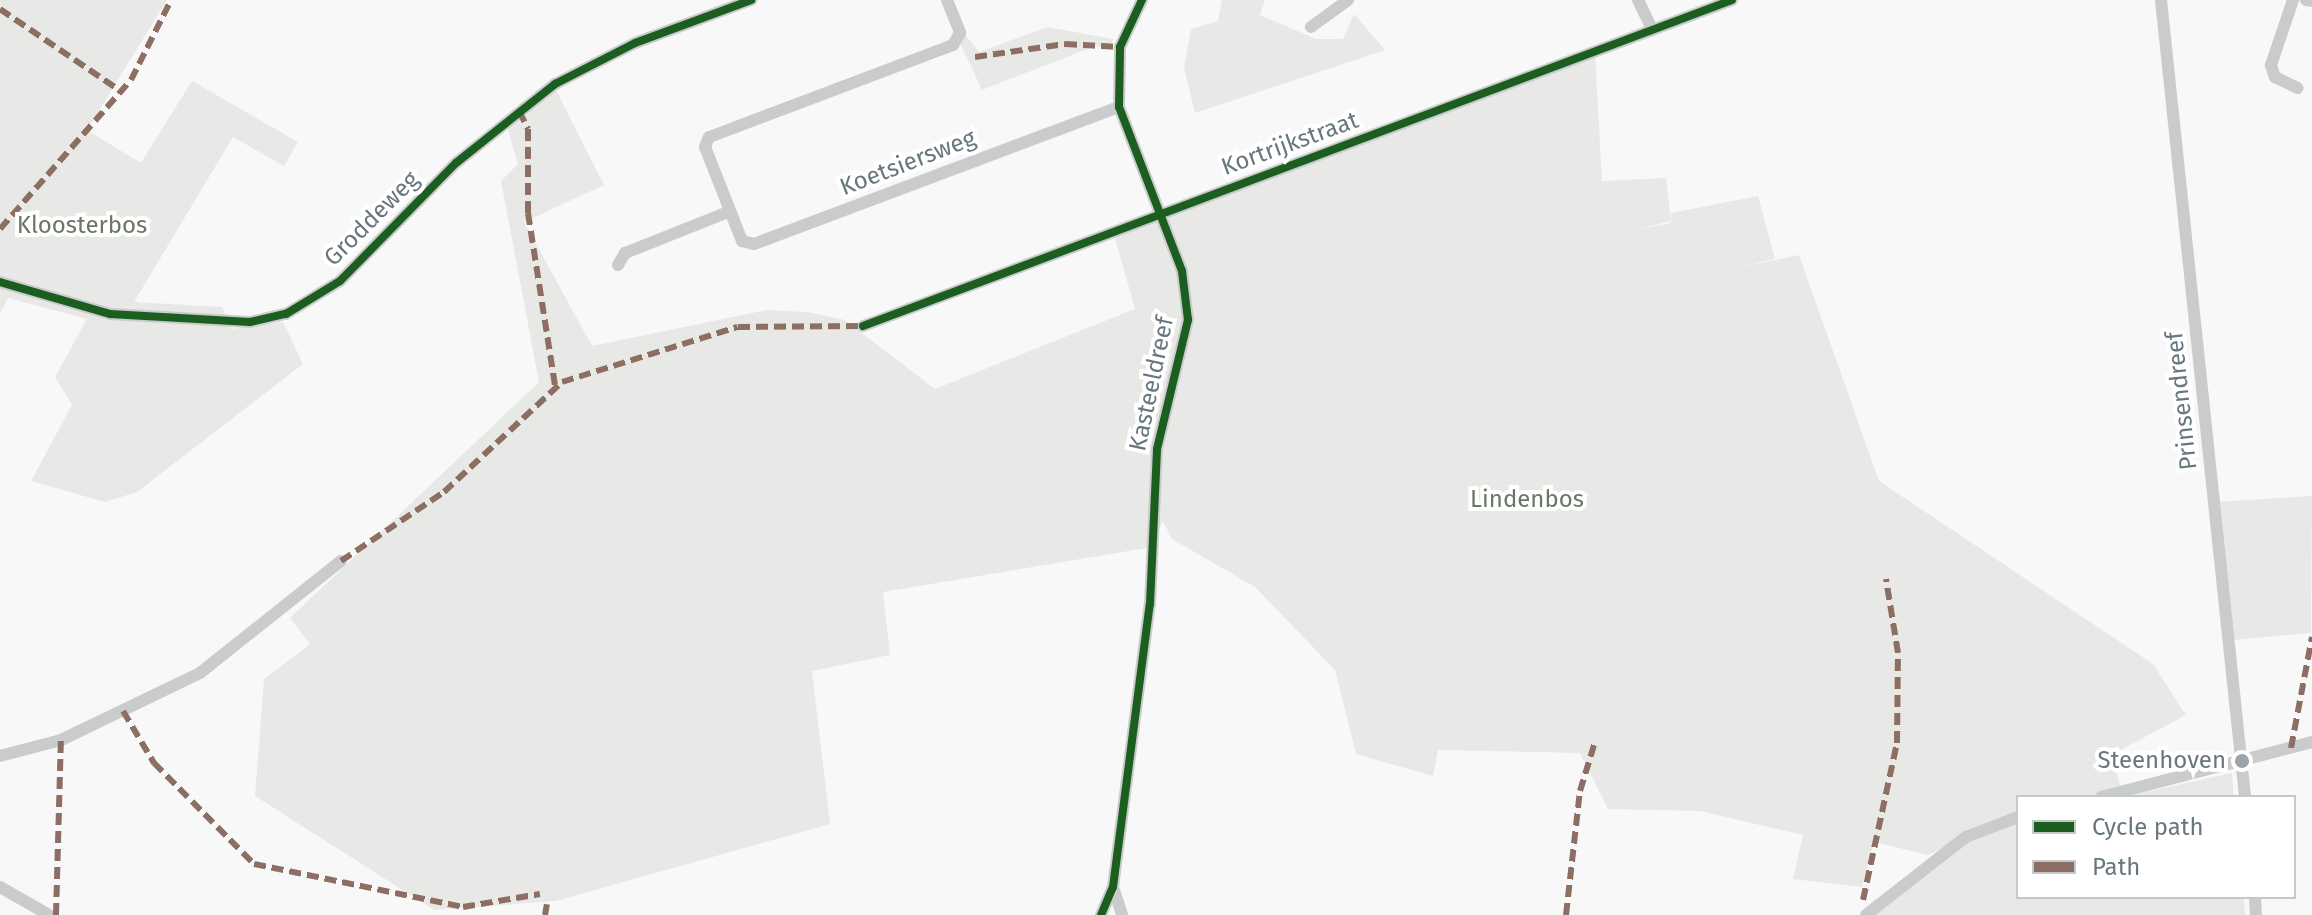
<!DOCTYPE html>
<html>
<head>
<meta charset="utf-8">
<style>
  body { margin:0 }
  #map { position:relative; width:2312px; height:915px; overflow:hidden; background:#f8f8f8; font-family:"Fira Sans",sans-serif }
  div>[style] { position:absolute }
  .green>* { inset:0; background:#e8e9e6 }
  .minor>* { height:12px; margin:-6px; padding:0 6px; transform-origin:6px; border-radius:6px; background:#c9cbcc }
  .quiet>* { height:6px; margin-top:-3px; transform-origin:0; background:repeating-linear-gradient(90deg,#8d6e63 0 12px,transparent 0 18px) }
  .cycleway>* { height:8px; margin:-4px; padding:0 4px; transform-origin:4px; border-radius:4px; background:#1b5e20 }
  .dots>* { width:22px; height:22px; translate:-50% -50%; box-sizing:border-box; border:4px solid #fff; border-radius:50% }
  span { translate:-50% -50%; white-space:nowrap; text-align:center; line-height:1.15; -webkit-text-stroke:8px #fff; paint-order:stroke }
  .street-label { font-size:24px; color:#67777e }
  .park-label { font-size:24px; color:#6a7766 }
  .poi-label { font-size:24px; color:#67777e }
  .right { translate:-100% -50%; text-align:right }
  .legend { position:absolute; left:2016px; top:795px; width:280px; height:104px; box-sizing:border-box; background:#fff; border:2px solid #c2c9cb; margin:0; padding:10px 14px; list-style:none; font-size:24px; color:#67777e }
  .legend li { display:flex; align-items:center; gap:16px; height:40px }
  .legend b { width:40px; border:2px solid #c2c9cb }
</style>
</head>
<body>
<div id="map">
  <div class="green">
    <div style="clip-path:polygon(0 0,167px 0,87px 130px,141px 163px,192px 81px,298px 142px,284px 166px,233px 137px,134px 302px,222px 307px,231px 329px,283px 322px,303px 364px,137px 492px,105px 502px,31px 481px,72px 405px,55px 377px,87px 319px,8px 298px,0 314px)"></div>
    <div style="clip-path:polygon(1222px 0,1265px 0,1260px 15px,1316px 39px,1343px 39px,1354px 14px,1385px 50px,1195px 113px,1184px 68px,1191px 29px,1218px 21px)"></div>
    <div style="clip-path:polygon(1048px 27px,1113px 39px,1110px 49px,1095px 46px,982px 90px,960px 43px,964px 33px,979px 52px)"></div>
    <div style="clip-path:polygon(1595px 53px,1602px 181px,1666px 178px,1671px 221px,1638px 229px,1671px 223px,1671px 213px,1758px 196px,1775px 259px,1729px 270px,1799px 255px,1879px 481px,2153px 664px,2186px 715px,2111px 755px,2121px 788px,2083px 797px,2018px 797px,2018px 814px,1928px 855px,1874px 842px,1862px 887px,1793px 879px,1803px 835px,1700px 811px,1608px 809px,1580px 753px,1438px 750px,1433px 776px,1356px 754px,1335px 670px,1255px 587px,1172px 539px,1163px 521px,1147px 548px,883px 592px,890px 655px,812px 671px,830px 824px,556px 901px,434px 910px,255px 796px,264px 679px,310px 644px,290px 618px,539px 382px,501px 181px,518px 164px,508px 130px,556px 90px,604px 185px,524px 222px,592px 346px,767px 310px,807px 312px,845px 320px,935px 389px,1135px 309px,1114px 235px)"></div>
    <div style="clip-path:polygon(2312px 496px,2311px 633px,2234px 640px,2217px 502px)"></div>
    <div style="clip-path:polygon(2232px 773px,2234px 797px,2124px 797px,2150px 791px)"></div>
    <div style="clip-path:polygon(2018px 821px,2018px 897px,2244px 897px,2245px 915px,1872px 915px,1963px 843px)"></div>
  </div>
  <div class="minor">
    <div style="left:947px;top:0;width:35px;rotate:68deg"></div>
    <div style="left:960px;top:33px;width:14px;rotate:120deg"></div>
    <div style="left:953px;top:45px;width:261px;rotate:159.3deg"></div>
    <div style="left:709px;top:137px;width:11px;rotate:112deg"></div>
    <div style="left:705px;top:147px;width:101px;rotate:68.5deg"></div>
    <div style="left:742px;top:241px;width:12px;rotate:14deg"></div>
    <div style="left:754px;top:244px;width:390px;rotate:-20.6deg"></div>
    <div style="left:1638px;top:0;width:32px;rotate:64deg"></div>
    <div style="left:2161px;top:0;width:801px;rotate:83.98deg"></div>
    <div style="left:2293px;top:0;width:69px;rotate:108.7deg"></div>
    <div style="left:2271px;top:65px;width:13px;rotate:72deg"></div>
    <div style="left:2275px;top:77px;width:25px;rotate:26deg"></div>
    <div style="left:2306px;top:0;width:6px;rotate:9deg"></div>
    <div style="left:1311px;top:27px;width:46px;rotate:-36.1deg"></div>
    <div style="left:618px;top:265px;width:14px;rotate:-60deg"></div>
    <div style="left:625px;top:253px;width:111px;rotate:-21.7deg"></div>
    <div style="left:0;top:282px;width:115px;rotate:16.2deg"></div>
    <div style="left:110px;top:314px;width:140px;rotate:3.3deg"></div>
    <div style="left:250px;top:322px;width:37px;rotate:-13deg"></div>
    <div style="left:286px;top:314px;width:63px;rotate:-31.4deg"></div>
    <div style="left:340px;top:281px;width:165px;rotate:-45.5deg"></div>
    <div style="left:456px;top:163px;width:127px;rotate:-38.6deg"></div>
    <div style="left:555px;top:84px;width:90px;rotate:-27.1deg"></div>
    <div style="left:635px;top:43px;width:124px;rotate:-20.3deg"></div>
    <div style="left:863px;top:326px;width:928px;rotate:-20.56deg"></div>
    <div style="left:0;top:756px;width:63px;rotate:-14.7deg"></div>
    <div style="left:61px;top:740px;width:154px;rotate:-25.7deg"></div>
    <div style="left:200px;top:673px;width:180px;rotate:-38.5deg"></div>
    <div style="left:2101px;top:797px;width:218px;rotate:-14.6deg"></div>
    <div style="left:0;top:887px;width:56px;rotate:29.7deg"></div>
    <div style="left:1113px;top:887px;width:29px;rotate:72deg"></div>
    <div style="left:2255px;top:897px;width:18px;rotate:87deg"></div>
    <div style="left:1101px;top:915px;width:30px;rotate:-67deg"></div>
    <div style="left:1113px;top:887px;width:285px;rotate:-82.6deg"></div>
    <div style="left:1150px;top:604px;width:155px;rotate:-87.4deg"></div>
    <div style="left:1157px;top:449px;width:133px;rotate:-76.5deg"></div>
    <div style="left:1188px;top:320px;width:49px;rotate:-97deg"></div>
    <div style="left:1182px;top:271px;width:176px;rotate:-111deg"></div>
    <div style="left:1119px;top:107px;width:60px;rotate:-89deg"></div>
    <div style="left:1120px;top:47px;width:52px;rotate:-64.9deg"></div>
    <div style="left:1866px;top:915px;width:127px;rotate:-38deg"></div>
    <div style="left:1966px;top:837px;width:56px;rotate:-21deg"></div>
  </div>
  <div class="quiet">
    <div style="left:0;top:9px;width:148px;rotate:34.2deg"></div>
    <div style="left:975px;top:57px;width:91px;rotate:-8.2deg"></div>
    <div style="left:1065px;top:44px;width:55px;rotate:3.1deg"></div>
    <div style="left:519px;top:111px;width:20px;rotate:63deg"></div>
    <div style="left:528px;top:129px;width:84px;rotate:90deg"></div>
    <div style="left:528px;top:213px;width:174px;rotate:81.1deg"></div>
    <div style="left:0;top:229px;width:198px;rotate:-48.7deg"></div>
    <div style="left:131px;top:80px;width:89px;rotate:-63.4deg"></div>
    <div style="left:341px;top:561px;width:124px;rotate:-33.8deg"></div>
    <div style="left:444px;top:492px;width:161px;rotate:-43deg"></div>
    <div style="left:562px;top:382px;width:184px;rotate:-17.4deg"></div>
    <div style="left:738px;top:327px;width:125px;rotate:-0.5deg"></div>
    <div style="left:123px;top:711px;width:61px;rotate:59.2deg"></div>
    <div style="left:154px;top:763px;width:142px;rotate:45.3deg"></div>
    <div style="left:254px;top:864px;width:213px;rotate:11.6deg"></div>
    <div style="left:463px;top:907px;width:78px;rotate:-9.6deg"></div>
    <div style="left:2291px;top:748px;width:113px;rotate:-79.3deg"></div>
    <div style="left:1863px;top:900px;width:161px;rotate:-77.8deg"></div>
    <div style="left:1897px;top:743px;width:90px;rotate:-89.4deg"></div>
    <div style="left:1898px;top:653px;width:75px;rotate:-99.2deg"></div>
    <div style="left:56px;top:915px;width:175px;rotate:-88.4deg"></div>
    <div style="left:545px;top:915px;width:11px;rotate:-80deg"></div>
    <div style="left:1566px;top:915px;width:125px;rotate:-83.6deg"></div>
    <div style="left:1580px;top:791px;width:51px;rotate:-73deg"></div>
  </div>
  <div class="cycleway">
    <div style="left:0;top:282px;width:115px;rotate:16.2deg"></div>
    <div style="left:110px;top:314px;width:140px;rotate:3.3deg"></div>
    <div style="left:250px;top:322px;width:37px;rotate:-13deg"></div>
    <div style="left:286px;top:314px;width:63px;rotate:-31.4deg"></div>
    <div style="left:340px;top:281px;width:165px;rotate:-45.5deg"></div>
    <div style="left:456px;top:163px;width:127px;rotate:-38.6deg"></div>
    <div style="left:555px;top:84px;width:90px;rotate:-27.1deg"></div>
    <div style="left:635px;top:43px;width:124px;rotate:-20.3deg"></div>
    <div style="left:863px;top:326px;width:928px;rotate:-20.56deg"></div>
    <div style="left:1101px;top:915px;width:30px;rotate:-67deg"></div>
    <div style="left:1113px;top:887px;width:285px;rotate:-82.6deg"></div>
    <div style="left:1150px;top:604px;width:155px;rotate:-87.4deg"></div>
    <div style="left:1157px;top:449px;width:133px;rotate:-76.5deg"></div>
    <div style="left:1188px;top:320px;width:49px;rotate:-97deg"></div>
    <div style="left:1182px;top:271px;width:176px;rotate:-111deg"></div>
    <div style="left:1119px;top:107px;width:60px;rotate:-89deg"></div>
    <div style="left:1120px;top:47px;width:52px;rotate:-64.9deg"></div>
  </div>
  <div class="dots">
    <div style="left:2242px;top:761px;background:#9aa4a9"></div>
  </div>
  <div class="street-label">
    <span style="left:1290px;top:144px;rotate:-20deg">Kortrijkstraat</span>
    <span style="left:908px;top:163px;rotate:-21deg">Koetsiersweg</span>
    <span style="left:372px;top:219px;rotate:-45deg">Groddeweg</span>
    <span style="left:1152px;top:384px;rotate:-78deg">Kasteeldreef</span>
    <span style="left:2182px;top:401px;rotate:-96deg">Prinsendreef</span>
  </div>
  <div class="park-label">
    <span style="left:82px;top:226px">Kloosterbos</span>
    <span style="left:1527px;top:500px">Lindenbos</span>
  </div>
  <div class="poi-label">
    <span class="right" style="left:2226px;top:761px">Steenhoven</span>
  </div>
  <ul class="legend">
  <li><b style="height:10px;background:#1b5e20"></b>Cycle path</li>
  <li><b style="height:10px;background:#8d6e63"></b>Path</li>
  </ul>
</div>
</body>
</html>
